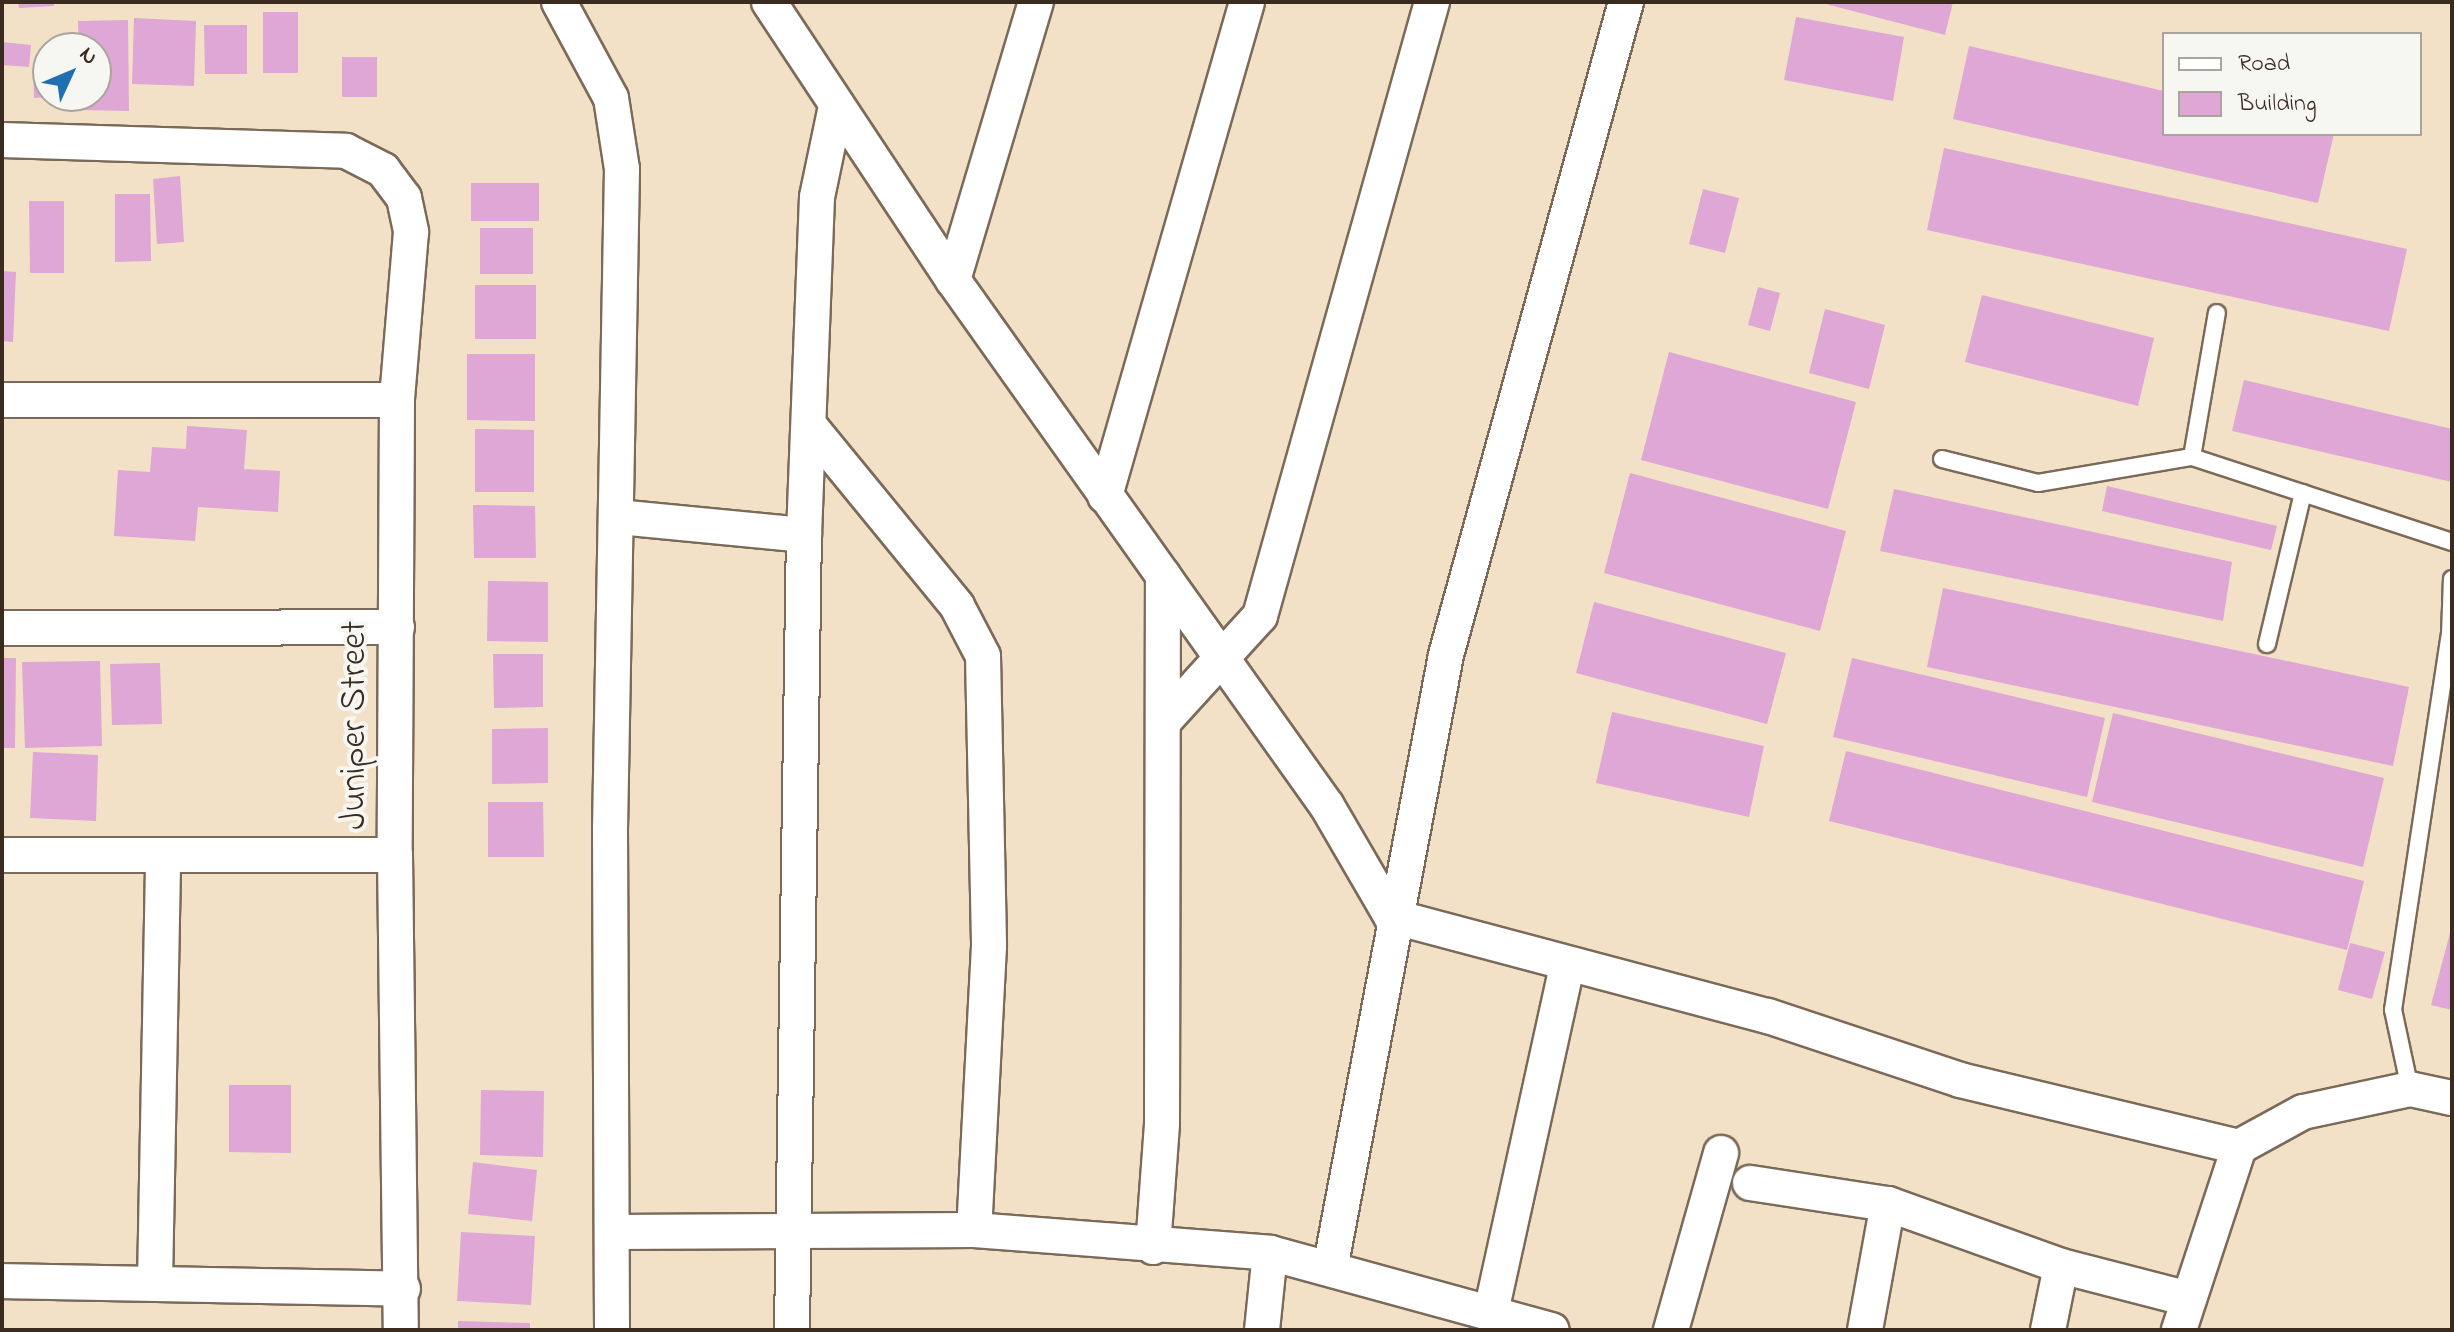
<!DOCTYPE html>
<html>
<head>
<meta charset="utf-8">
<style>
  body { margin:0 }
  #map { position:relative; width:2454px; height:1332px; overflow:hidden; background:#f2e1c6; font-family:"Indie Flower",sans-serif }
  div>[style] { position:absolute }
  .building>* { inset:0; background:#dea7d5 }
  .roads { filter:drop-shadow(2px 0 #7b6a59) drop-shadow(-2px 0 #7b6a59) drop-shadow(0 2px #7b6a59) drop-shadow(0 -2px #7b6a59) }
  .lane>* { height:16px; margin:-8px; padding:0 8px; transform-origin:8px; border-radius:8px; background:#fff }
  .street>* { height:34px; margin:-17px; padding:0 17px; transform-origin:17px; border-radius:17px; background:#fff }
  span { translate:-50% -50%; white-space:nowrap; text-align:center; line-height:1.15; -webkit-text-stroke:8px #f6f6f2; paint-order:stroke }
  .street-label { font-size:36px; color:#3b2a1e }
  .frame { position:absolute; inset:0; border:4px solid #3b2a1e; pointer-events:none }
  .legend { position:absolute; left:2162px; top:32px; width:260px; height:104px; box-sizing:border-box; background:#f6f6f2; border:2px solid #aba49d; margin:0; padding:10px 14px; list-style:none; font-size:24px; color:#3b2a1e }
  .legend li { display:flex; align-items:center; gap:16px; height:40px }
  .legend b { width:40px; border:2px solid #aba49d }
  .north { position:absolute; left:32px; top:32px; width:80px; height:80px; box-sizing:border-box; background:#f6f6f2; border:2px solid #aba49d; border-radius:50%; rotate:46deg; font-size:22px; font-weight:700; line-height:32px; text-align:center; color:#3b2a1e }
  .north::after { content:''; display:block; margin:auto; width:28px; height:36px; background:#1f6fb2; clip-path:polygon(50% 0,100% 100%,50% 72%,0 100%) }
</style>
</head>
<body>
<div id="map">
  <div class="building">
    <div style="clip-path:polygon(18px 2px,54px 2px,54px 6px,19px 8px)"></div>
    <div style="clip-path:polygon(1818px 2px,1953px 2px,1945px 35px)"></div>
    <div style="clip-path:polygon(263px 12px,298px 12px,298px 73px,263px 73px)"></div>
    <div style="clip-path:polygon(1796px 17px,1904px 37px,1893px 101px,1784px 80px)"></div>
    <div style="clip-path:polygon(134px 18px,196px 21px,194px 86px,132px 84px)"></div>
    <div style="clip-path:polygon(128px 20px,129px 111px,79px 110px,79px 96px,96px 96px,96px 48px,79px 48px,78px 21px)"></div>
    <div style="clip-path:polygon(204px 25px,247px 25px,247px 74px,205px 74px)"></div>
    <div style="clip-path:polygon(2px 42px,31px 45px,29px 67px,2px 65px)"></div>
    <div style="clip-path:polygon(1969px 46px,2164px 91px,2164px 134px,2334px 134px,2318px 203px,1953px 119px)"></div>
    <div style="clip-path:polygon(342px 57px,377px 57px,377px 97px,342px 97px)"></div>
    <div style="clip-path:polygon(33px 63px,48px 63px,48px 97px,34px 98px)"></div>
    <div style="clip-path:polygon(1944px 148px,2407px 249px,2389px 331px,1927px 230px)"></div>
    <div style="clip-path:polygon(180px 176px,184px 242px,157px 244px,153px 179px)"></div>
    <div style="clip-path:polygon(471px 183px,539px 183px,539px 221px,471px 221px)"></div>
    <div style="clip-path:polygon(1703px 189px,1739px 198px,1725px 253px,1689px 244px)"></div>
    <div style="clip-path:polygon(115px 194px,150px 194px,151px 261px,115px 262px)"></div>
    <div style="clip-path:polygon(29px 201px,64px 201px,64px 273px,30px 273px)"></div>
    <div style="clip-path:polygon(480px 228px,533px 228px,533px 274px,480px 274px)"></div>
    <div style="clip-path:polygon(2px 271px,16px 272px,13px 342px,2px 341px)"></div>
    <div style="clip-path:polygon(475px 285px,536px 285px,536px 339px,475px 339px)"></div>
    <div style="clip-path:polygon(1758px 287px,1780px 293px,1770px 331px,1748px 325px)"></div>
    <div style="clip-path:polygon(1982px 295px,2154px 338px,2138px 406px,1965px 362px)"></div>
    <div style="clip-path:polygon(1825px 309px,1885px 325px,1869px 389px,1809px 373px)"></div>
    <div style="clip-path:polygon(1669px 352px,1856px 402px,1828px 509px,1641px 460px)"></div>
    <div style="clip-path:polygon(467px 354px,535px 354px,535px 421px,467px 420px)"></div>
    <div style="clip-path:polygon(2244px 380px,2452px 429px,2452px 482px,2232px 431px)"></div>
    <div style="clip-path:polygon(187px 426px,247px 430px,244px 469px,280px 471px,278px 512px,198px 507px,195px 541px,114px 536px,118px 470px,150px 472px,152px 447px,186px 449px)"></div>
    <div style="clip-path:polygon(475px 429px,534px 430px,534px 492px,475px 492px)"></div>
    <div style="clip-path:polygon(1630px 473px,1846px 531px,1820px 631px,1604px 573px)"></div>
    <div style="clip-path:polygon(2107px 486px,2277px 526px,2271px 550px,2102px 511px)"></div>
    <div style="clip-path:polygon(1894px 489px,2232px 562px,2223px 621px,1880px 551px)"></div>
    <div style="clip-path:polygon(473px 505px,535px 506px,536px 558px,474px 558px)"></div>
    <div style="clip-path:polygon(488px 581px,548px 582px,548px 642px,487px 641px)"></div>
    <div style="clip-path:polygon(1943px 588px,2409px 687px,2393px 766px,1927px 667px)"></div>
    <div style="clip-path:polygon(1594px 602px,1786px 653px,1767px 724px,1576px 673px)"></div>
    <div style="clip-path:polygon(493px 654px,543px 654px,543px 707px,494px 708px)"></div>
    <div style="clip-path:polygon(2px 658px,16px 658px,15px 748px,2px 748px)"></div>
    <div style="clip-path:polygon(1852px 658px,2105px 718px,2087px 797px,1833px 737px)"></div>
    <div style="clip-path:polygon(100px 661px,102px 746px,25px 748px,22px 662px)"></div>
    <div style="clip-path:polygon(160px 663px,162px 724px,112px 725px,110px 664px)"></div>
    <div style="clip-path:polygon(1612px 712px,1764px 746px,1749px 817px,1596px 783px)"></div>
    <div style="clip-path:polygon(2113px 713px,2384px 778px,2363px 867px,2092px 802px)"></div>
    <div style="clip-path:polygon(548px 728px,548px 783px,492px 784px,492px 729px)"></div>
    <div style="clip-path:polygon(1846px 751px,2364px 881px,2347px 950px,1829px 821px)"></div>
    <div style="clip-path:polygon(33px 752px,98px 755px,96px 821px,30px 818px)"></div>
    <div style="clip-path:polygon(488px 802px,543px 802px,544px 857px,488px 857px)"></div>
    <div style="clip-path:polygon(2451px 929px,2452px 929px,2452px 1010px,2431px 1005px)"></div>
    <div style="clip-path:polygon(2350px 943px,2385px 952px,2372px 999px,2338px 990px)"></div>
    <div style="clip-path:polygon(229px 1085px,291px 1085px,291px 1153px,229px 1152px)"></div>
    <div style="clip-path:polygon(481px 1090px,544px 1091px,543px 1157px,480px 1155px)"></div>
    <div style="clip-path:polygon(473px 1162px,537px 1170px,532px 1221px,468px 1214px)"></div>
    <div style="clip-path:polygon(461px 1232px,535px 1236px,531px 1305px,457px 1301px)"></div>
    <div style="clip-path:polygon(458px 1321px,530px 1323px,530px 1330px,458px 1330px)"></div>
  </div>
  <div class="roads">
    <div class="lane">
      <div style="left:2192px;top:457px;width:146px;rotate:-80.2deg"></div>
      <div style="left:1942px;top:459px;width:99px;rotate:14deg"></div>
      <div style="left:2038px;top:483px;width:156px;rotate:-9.6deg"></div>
      <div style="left:2192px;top:457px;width:274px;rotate:18.1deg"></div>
      <div style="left:2267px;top:644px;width:155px;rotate:-76.6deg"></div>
      <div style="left:2410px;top:1089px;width:81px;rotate:-102.1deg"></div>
      <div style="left:2393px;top:1010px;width:379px;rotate:-81.4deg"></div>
      <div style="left:2450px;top:635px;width:56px;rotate:-88deg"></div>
    </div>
    <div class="street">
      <div style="left:559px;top:2px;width:109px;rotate:61.6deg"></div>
      <div style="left:611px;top:98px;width:72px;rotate:81.2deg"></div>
      <div style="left:622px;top:169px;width:660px;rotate:91.04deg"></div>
      <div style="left:610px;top:829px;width:501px;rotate:89.77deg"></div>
      <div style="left:769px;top:2px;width:333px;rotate:56.5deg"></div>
      <div style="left:953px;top:280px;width:645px;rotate:54.59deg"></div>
      <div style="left:1327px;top:806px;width:127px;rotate:59.8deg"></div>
      <div style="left:1391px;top:916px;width:390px;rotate:14.9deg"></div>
      <div style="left:1768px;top:1016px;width:202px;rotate:18.4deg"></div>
      <div style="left:1960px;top:1080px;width:287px;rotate:13.5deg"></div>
      <div style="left:2239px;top:1147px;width:73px;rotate:-28.7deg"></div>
      <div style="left:2303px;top:1112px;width:109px;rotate:-12.1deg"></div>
      <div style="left:2410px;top:1089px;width:43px;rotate:12.1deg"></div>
      <div style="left:2px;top:140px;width:344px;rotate:1.8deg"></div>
      <div style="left:346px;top:151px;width:42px;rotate:27.2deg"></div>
      <div style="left:383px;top:170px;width:35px;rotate:53deg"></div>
      <div style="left:404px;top:198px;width:35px;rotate:78deg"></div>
      <div style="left:411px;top:232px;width:169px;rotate:94.8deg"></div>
      <div style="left:397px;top:400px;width:455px;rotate:90.3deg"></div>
      <div style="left:395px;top:855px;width:475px;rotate:89.3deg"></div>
      <div style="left:953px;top:280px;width:290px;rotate:-73.4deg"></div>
      <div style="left:2px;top:400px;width:395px"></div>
      <div style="left:809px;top:425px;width:234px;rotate:50.7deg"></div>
      <div style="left:957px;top:606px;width:56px;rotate:62.5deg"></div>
      <div style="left:983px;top:656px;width:290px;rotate:88.8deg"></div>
      <div style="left:989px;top:946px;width:284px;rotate:93deg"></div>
      <div style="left:1105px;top:496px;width:514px;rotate:-73.96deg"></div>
      <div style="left:618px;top:517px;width:187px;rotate:5.5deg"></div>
      <div style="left:2px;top:628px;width:395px;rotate:-0.1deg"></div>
      <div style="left:1165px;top:720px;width:141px;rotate:-47.6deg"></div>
      <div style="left:1260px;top:616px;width:638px;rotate:-74.35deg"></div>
      <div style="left:2px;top:855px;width:393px"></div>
      <div style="left:1750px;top:1183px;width:140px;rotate:8.7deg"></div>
      <div style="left:1888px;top:1204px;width:184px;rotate:19.7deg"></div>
      <div style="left:2061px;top:1266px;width:132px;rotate:14.5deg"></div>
      <div style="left:614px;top:1232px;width:360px;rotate:-0.3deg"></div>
      <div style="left:974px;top:1230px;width:297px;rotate:4.4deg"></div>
      <div style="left:1270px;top:1253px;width:292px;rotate:15.3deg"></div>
      <div style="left:1153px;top:1247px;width:124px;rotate:-85.8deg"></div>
      <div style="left:1162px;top:1123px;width:548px;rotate:-89.9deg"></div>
      <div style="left:1330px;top:1269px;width:625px;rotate:-79.3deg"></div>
      <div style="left:1446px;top:655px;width:677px;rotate:-74.59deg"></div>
      <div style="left:2px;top:1281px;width:401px;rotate:1.1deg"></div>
      <div style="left:155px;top:1283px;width:426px;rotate:-88.9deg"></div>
      <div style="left:1491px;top:1312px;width:354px;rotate:-77.6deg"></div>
      <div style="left:792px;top:1330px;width:795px;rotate:-89.14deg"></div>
      <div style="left:804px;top:535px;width:338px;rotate:-87.8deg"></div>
      <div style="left:817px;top:197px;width:93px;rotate:-78.2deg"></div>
      <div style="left:1262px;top:1330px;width:77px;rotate:-84.1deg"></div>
      <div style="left:1671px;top:1330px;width:184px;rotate:-74.2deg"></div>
      <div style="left:1865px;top:1330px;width:128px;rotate:-79.7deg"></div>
      <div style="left:2048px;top:1330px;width:65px;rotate:-78.5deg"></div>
      <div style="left:2179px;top:1330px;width:193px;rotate:-71.8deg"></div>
    </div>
  </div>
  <div class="street-label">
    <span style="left:356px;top:725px;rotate:-90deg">Juniper Street</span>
  </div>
  <div class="frame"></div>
  <ul class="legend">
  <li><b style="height:10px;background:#fff"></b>Road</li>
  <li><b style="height:22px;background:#dea7d5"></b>Building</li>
  </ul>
  <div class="north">N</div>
</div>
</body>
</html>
